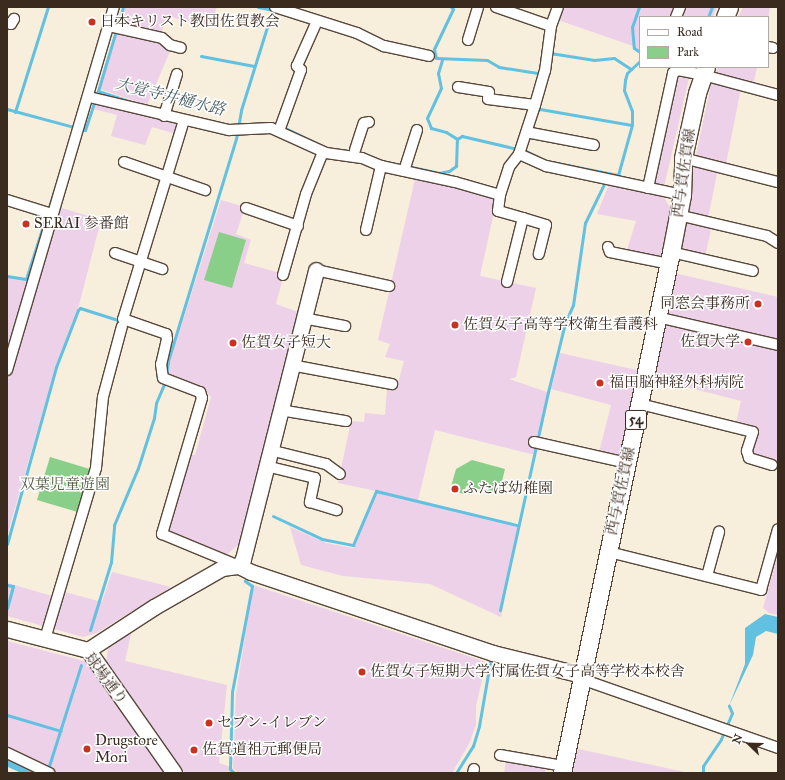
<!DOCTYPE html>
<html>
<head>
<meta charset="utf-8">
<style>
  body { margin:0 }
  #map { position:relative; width:785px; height:780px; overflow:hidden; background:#f7eedc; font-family:"IM FELL Great Primer","Noto Serif JP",serif }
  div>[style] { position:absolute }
  .built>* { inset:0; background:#ecd1e9 }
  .green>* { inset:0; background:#89cf89 }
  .water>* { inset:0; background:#62c1e1 }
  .stream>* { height:3px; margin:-1.5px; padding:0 1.5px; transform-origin:1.5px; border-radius:1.5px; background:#62c1e1 }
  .canal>* { height:10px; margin:-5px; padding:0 5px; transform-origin:5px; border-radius:5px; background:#62c1e1 }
  .roads { filter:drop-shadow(1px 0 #57473a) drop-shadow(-1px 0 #57473a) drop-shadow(0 1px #57473a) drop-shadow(0 -1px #57473a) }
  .street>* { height:10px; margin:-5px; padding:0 5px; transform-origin:5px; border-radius:5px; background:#fff }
  .secondary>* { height:15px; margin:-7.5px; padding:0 7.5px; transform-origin:7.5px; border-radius:7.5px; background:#fff }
  .primary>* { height:17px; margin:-8.5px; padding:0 8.5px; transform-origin:8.5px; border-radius:8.5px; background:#fff }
  .dots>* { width:11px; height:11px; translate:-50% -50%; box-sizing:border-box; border:2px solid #fff; border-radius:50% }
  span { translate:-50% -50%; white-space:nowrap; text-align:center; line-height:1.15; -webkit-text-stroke:3px #fff; paint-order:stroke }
  .shield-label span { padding:1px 3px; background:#fff; border:1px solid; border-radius:3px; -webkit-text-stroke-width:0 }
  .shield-label { font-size:14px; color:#3b2a1e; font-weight:700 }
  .poi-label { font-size:15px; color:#3b2a1e }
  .left { translate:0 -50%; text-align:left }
  .right { translate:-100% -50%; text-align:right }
  .street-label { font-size:15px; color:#3b2a1e }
  .park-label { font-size:15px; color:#525c3e }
  .water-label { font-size:16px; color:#495f62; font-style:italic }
  .frame { position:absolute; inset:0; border:8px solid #3b2a1e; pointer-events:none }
  .legend { position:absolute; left:639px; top:16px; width:130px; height:52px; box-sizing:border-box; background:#fff; border:1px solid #b1aaa5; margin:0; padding:5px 7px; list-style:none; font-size:12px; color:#3b2a1e }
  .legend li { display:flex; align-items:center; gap:8px; height:20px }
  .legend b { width:20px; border:1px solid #b1aaa5 }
  .north { position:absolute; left:729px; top:724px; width:40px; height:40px; -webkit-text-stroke:3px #fff; paint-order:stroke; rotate:293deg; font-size:11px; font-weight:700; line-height:16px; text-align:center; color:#3b2a1e }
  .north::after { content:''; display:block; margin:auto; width:14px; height:18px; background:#3b2a1e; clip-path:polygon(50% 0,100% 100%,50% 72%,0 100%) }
</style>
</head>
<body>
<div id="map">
  <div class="built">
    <div style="clip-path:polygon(124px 7px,217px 7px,210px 27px,167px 16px,158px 41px,171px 49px,147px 105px,100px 89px)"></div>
    <div style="clip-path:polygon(561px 7px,717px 7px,713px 17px,640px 17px,640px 53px,633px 46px,558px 20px)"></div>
    <div style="clip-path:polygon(743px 7px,770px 7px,768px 18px,738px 17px)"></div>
    <div style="clip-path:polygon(718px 67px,757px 67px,752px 90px,741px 88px,725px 169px,718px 169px,708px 218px,713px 220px,705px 257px,676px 250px,711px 84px)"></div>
    <div style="clip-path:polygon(673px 75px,689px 78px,664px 187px,649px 185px)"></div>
    <div style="clip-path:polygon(97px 103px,180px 122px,176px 134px,152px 127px,145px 145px,111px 136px,117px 115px,94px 109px)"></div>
    <div style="clip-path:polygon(416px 175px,491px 196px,496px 203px,480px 276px,536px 288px,516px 377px,509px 379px,550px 393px,535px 455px,435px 430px,418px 500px,518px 525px,501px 617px,430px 584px,343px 576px,301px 565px,290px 527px,326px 543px,353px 548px,376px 491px,338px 483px,351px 421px,364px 422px,365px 413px,385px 415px,387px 388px,396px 390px,404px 361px,385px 357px,390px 344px,378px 340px)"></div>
    <div style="clip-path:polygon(610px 182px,663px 196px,674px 214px,664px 260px,626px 253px,636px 221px,597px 214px)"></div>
    <div style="clip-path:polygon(221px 200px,245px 207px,236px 234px,251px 240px,244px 263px,284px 274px,276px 304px,298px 312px,243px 541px,225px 556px,164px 532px,191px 454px,195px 455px,211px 397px,202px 387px,166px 374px)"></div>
    <div style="clip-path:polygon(59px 207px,101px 220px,79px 305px,56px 365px,7px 536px,7px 382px)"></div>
    <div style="clip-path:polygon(674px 273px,778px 297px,778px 469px,749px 462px,759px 430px,736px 423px,741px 401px,651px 378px,669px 307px,667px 304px)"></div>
    <div style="clip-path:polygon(7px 277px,30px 281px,7px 359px)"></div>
    <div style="clip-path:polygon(560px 353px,641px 371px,622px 459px,599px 452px,611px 405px,551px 389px)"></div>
    <div style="clip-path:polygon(778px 553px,778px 615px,769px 613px,763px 608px)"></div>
    <div style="clip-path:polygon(112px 572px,171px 587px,97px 633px,83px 637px,7px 616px,7px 583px,59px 598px,61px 591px,102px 602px)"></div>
    <div style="clip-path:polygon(253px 585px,486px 662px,476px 706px,476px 725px,469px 744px,452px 773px,238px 773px,233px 768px,236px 694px)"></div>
    <div style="clip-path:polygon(132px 630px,125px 661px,227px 685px,219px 763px,231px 767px,237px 773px,185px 773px,106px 661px,109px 643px)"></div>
    <div style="clip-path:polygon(7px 641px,88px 662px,165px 773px,53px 773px,7px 752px)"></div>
    <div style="clip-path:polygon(574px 748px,689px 773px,569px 773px)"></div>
    <div style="clip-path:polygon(507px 756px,546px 765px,545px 773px,504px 773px)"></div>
  </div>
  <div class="green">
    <div style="clip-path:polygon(219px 232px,246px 240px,232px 288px,204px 280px)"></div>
    <div style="clip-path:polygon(50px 457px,93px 470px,81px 513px,37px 500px)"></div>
    <div style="clip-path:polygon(472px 460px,505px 469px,499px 494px,466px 486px,464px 494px,450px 490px,456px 469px)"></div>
  </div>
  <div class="water">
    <div style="clip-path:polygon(765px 614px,778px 617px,778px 634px,766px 631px,756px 637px,753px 655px,729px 706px,745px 664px,745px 628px)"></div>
  </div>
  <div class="stream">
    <div style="left:258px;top:7px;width:15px;rotate:11deg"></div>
    <div style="left:451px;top:7px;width:3px;rotate:45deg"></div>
    <div style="left:453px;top:9px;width:44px;rotate:115.4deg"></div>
    <div style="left:434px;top:49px;width:9px;rotate:77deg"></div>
    <div style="left:436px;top:58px;width:51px;rotate:2.2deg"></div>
    <div style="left:487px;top:60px;width:14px;rotate:30deg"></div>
    <div style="left:499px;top:67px;width:39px;rotate:9deg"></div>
    <div style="left:538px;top:73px;width:6px;rotate:-51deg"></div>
    <div style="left:639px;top:7px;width:21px;rotate:109deg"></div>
    <div style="left:632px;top:27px;width:21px;rotate:85deg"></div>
    <div style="left:634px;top:48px;width:7px;rotate:34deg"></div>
    <div style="left:708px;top:17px;width:11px;rotate:-68deg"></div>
    <div style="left:550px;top:53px;width:45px;rotate:9deg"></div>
    <div style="left:594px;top:60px;width:20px;rotate:-6deg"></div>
    <div style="left:614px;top:58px;width:20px;rotate:33deg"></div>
    <div style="left:201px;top:56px;width:54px;rotate:10.7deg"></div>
    <div style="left:442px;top:60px;width:14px;rotate:107deg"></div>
    <div style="left:438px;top:73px;width:15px;rotate:79deg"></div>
    <div style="left:441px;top:88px;width:33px;rotate:115deg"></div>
    <div style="left:427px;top:118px;width:11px;rotate:68deg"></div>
    <div style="left:431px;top:128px;width:16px;rotate:15deg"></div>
    <div style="left:446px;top:132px;width:13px;rotate:32deg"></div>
    <div style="left:98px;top:91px;width:88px;rotate:-73.4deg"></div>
    <div style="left:7px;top:109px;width:81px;rotate:15.1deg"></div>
    <div style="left:85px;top:130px;width:41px;rotate:-71.6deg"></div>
    <div style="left:98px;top:91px;width:40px;rotate:18deg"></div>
    <div style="left:536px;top:111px;width:4px;rotate:-27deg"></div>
    <div style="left:540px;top:109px;width:93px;rotate:9.9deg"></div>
    <div style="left:15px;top:112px;width:110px;rotate:-72.6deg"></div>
    <div style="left:241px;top:125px;width:36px;rotate:-2deg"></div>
    <div style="left:277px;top:124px;width:52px;rotate:26.1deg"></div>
    <div style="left:552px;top:162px;width:67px;rotate:11.1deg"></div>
    <div style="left:618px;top:175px;width:52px;rotate:-74.4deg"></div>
    <div style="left:632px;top:125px;width:14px;rotate:-90deg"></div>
    <div style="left:632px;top:111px;width:22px;rotate:-111deg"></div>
    <div style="left:624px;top:90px;width:10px;rotate:-84deg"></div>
    <div style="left:625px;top:80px;width:7px;rotate:-74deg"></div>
    <div style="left:627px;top:73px;width:18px;rotate:-43deg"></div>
    <div style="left:407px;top:166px;width:33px;rotate:12deg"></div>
    <div style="left:439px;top:173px;width:10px;rotate:-11deg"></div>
    <div style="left:449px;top:171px;width:9px;rotate:-36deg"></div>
    <div style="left:456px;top:166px;width:27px;rotate:-88deg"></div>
    <div style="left:457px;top:139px;width:6px;rotate:-31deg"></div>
    <div style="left:462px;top:136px;width:66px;rotate:13.2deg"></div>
    <div style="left:526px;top:151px;width:13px;rotate:27deg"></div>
    <div style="left:7px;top:276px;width:19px;rotate:9deg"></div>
    <div style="left:26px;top:279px;width:99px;rotate:-72.3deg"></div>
    <div style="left:166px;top:376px;width:15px;rotate:-82deg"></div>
    <div style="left:168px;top:361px;width:232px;rotate:-73deg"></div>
    <div style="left:236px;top:139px;width:29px;rotate:-80deg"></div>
    <div style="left:241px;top:110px;width:107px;rotate:-72.6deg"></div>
    <div style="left:273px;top:516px;width:54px;rotate:25.1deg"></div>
    <div style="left:322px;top:539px;width:32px;rotate:11deg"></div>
    <div style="left:353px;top:545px;width:59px;rotate:-66.9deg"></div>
    <div style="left:376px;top:491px;width:145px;rotate:13.6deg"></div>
    <div style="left:7px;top:544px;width:184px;rotate:-74.5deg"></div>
    <div style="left:56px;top:367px;width:61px;rotate:-68.9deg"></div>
    <div style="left:78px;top:310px;width:3px;rotate:-45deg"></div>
    <div style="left:80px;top:308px;width:43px;rotate:17.6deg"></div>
    <div style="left:7px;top:585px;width:6px;rotate:9deg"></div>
    <div style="left:13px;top:586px;width:23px;rotate:105deg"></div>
    <div style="left:500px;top:610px;width:223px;rotate:-77.6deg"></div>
    <div style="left:548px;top:392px;width:71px;rotate:-76.2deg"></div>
    <div style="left:565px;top:323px;width:20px;rotate:-66deg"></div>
    <div style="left:573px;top:305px;width:83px;rotate:-81.7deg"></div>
    <div style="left:585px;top:223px;width:48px;rotate:-64deg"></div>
    <div style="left:90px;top:630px;width:71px;rotate:-72.8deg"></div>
    <div style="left:111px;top:562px;width:37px;rotate:-85deg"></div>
    <div style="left:114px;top:525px;width:62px;rotate:-67.2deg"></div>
    <div style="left:138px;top:468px;width:52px;rotate:-72.3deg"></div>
    <div style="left:154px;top:418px;width:15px;rotate:-82deg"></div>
    <div style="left:156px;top:403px;width:23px;rotate:-67deg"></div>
    <div style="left:7px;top:715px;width:56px;rotate:16.5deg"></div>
    <div style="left:48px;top:769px;width:109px;rotate:-72.4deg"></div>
    <div style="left:234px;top:773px;width:6px;rotate:-135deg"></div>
    <div style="left:230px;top:769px;width:77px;rotate:-88.5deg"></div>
    <div style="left:232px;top:692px;width:108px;rotate:-79.3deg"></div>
    <div style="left:252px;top:586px;width:9px;rotate:-144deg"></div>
    <div style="left:456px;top:773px;width:32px;rotate:-58deg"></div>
    <div style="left:473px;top:746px;width:21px;rotate:-73deg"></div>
    <div style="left:479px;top:726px;width:65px;rotate:-80.2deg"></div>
    <div style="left:703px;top:773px;width:7px;rotate:-90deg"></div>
    <div style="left:703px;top:766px;width:32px;rotate:-56deg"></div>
    <div style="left:721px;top:739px;width:28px;rotate:-67deg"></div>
    <div style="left:732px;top:713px;width:8px;rotate:-113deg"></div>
  </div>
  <div class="canal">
    <div style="left:7px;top:761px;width:29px;rotate:25deg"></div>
  </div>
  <div class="roads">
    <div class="street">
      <div style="left:275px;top:7px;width:86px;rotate:17.6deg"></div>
      <div style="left:357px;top:33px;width:30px;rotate:26deg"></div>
      <div style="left:384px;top:46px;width:46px;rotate:12.5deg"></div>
      <div style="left:496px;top:7px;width:58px;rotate:19.1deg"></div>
      <div style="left:676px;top:17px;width:11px;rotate:-68deg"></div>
      <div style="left:7px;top:23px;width:4px;rotate:14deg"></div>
      <div style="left:11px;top:24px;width:6px;rotate:-59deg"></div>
      <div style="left:109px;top:26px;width:54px;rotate:12.8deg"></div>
      <div style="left:162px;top:38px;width:11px;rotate:41deg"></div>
      <div style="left:170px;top:45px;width:11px;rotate:15deg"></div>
      <div style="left:468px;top:40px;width:34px;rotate:-73deg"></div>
      <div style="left:768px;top:47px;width:5px;rotate:11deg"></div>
      <div style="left:458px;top:87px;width:31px;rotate:9deg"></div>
      <div style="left:489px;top:92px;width:7px;rotate:98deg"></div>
      <div style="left:488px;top:99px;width:47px;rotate:7.3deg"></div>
      <div style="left:89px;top:97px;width:144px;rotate:13.3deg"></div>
      <div style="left:229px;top:130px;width:42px;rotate:-2.7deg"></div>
      <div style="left:271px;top:128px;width:60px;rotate:24.4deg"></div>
      <div style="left:326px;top:153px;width:36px;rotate:8deg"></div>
      <div style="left:362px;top:158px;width:21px;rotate:23deg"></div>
      <div style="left:381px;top:166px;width:76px;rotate:12.2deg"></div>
      <div style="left:455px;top:182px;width:47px;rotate:16.1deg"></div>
      <div style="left:164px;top:116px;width:44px;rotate:-72.8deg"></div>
      <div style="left:184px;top:120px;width:208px;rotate:107deg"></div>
      <div style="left:123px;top:319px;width:46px;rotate:19.2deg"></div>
      <div style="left:166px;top:334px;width:5px;rotate:79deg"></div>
      <div style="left:167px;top:339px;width:26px;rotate:103deg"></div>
      <div style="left:161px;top:364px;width:14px;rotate:82deg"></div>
      <div style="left:163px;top:378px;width:40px;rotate:21deg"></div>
      <div style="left:200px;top:392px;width:6px;rotate:72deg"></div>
      <div style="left:202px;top:398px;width:142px;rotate:106.4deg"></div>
      <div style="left:162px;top:534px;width:81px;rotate:22.5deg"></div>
      <div style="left:279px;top:131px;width:65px;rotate:-70.2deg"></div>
      <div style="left:301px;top:70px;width:6px;rotate:-135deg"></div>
      <div style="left:297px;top:66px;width:49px;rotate:-66deg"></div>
      <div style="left:531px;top:133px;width:64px;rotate:10.8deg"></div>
      <div style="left:355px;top:150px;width:28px;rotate:-72deg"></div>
      <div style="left:364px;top:123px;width:5px;rotate:-11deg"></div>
      <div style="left:519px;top:154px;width:30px;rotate:24deg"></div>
      <div style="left:546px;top:166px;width:139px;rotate:12deg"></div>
      <div style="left:683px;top:158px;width:98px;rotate:14.2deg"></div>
      <div style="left:124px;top:162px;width:86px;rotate:19.1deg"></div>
      <div style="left:404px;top:171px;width:43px;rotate:-72.4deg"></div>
      <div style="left:648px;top:188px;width:118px;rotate:-77.7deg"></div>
      <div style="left:673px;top:73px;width:6px;rotate:-31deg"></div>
      <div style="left:678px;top:70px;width:25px;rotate:11deg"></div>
      <div style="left:703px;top:75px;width:78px;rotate:14.9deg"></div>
      <div style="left:7px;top:200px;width:47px;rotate:17.3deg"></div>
      <div style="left:246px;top:208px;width:55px;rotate:19.1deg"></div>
      <div style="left:678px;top:215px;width:91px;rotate:13.3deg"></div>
      <div style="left:767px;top:236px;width:13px;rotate:32deg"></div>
      <div style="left:523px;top:218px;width:24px;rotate:17deg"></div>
      <div style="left:546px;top:225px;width:30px;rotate:104deg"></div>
      <div style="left:366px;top:230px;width:66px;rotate:-76.8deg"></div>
      <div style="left:608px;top:247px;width:5px;rotate:68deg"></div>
      <div style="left:610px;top:252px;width:60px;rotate:11.5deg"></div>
      <div style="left:671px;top:252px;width:84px;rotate:13deg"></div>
      <div style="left:115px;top:253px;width:50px;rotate:18.8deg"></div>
      <div style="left:316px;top:270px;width:75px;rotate:12.4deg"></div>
      <div style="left:283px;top:275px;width:84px;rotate:-74.1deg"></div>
      <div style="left:306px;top:194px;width:45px;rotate:-68deg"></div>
      <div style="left:507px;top:282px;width:66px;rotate:-76deg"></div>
      <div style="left:523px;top:218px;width:26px;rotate:-164deg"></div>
      <div style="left:498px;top:211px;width:16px;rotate:-83deg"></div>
      <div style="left:500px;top:195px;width:29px;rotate:-72deg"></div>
      <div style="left:509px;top:167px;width:16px;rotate:-52deg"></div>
      <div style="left:519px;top:154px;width:52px;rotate:-71.9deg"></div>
      <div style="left:535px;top:105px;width:35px;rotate:-74deg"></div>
      <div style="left:545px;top:71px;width:45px;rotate:-82.4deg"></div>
      <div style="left:551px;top:26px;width:20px;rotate:-70deg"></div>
      <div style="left:657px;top:317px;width:124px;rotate:13deg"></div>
      <div style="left:303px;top:318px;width:43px;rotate:10.8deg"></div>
      <div style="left:291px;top:365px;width:103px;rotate:10.7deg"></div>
      <div style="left:7px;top:370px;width:378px;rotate:-73.6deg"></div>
      <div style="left:640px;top:404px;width:116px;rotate:13.9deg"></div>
      <div style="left:753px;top:432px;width:20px;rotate:108deg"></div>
      <div style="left:747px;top:451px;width:7px;rotate:74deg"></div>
      <div style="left:749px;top:458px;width:24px;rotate:17deg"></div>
      <div style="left:280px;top:410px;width:67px;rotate:9.5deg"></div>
      <div style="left:534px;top:442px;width:95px;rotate:12.7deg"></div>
      <div style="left:270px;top:450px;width:58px;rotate:14deg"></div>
      <div style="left:326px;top:464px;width:17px;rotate:36deg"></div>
      <div style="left:266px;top:466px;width:50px;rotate:13.8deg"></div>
      <div style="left:315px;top:478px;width:25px;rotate:102deg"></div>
      <div style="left:310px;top:502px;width:28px;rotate:17deg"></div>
      <div style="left:609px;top:552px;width:157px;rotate:14deg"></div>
      <div style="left:761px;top:590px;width:63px;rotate:-74.4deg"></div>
      <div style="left:707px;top:576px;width:46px;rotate:-74.7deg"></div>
      <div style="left:45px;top:639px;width:178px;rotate:-73.4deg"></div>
      <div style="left:96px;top:468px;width:71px;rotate:-84.4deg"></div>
      <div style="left:103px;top:397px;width:73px;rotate:-75deg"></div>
      <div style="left:582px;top:675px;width:8px;rotate:50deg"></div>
      <div style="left:587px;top:681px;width:202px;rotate:19.3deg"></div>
      <div style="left:7px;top:753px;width:47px;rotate:25.5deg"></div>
      <div style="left:500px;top:755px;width:65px;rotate:9.8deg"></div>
      <div style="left:473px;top:773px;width:4px;rotate:-76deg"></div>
    </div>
    <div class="secondary">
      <div style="left:239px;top:566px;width:13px;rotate:27deg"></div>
      <div style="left:251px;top:572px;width:255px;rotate:18.5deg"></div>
      <div style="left:493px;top:653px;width:92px;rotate:13.9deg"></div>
      <div style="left:7px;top:629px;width:84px;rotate:14.5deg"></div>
      <div style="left:88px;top:650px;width:150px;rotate:55deg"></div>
      <div style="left:88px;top:650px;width:79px;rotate:-33.1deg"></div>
      <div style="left:154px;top:607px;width:78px;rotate:-29.8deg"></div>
      <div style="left:222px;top:568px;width:17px;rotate:-7deg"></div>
      <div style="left:239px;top:566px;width:8px;rotate:-60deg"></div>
      <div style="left:243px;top:559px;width:298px;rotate:-75.8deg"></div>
    </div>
    <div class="primary">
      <div style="left:725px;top:17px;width:11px;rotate:-68deg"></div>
      <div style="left:562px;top:773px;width:532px;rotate:-78.18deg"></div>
      <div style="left:671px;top:252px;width:58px;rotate:-79.1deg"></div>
      <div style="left:682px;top:195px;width:37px;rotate:-88deg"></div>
      <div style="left:683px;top:158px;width:66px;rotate:-77.8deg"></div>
      <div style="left:697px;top:93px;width:28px;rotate:-71deg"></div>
    </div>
  </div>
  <div class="dots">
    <div style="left:92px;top:22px;background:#c8321e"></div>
    <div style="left:26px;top:224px;background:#c8321e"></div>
    <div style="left:758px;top:304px;background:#c8321e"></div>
    <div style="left:455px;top:325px;background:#c8321e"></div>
    <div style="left:748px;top:342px;background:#c8321e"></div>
    <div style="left:233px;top:343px;background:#c8321e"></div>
    <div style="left:600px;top:383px;background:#c8321e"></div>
    <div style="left:455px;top:489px;background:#c8321e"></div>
    <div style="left:362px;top:672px;background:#c8321e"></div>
    <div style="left:209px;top:723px;background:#c8321e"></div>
    <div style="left:87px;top:749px;background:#c8321e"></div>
    <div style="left:194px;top:750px;background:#c8321e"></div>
  </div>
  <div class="shield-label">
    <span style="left:636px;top:420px">54</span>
  </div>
  <div class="poi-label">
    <span class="left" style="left:100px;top:22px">日本キリスト教団佐賀教会</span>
    <span class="left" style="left:34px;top:224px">SERAI 参番館</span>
    <span class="right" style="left:750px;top:304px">同窓会事務所</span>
    <span class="left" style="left:463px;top:325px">佐賀女子高等学校衛生看護科</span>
    <span class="right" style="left:740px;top:342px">佐賀大学</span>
    <span class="left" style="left:241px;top:343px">佐賀女子短大</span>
    <span class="left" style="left:609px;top:383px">福田脳神経外科病院</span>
    <span class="left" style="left:463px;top:489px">ふたば幼稚園</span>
    <span class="left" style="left:370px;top:672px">佐賀女子短期大学付属佐賀女子高等学校本校舎</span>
    <span class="left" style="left:217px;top:723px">セブン-イレブン</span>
    <span class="left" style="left:95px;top:749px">Drugstore<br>Mori</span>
    <span class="left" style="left:202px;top:750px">佐賀道祖元郵便局</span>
  </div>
  <div class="street-label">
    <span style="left:684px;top:173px;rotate:-82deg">西与賀佐賀線</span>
    <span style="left:621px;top:491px;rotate:-78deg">西与賀佐賀線</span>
    <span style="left:106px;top:679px;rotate:53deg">球場通り</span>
  </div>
  <div class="park-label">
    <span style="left:65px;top:485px">双葉児童遊園</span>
  </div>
  <div class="water-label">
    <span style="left:170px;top:97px;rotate:14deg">大覚寺井樋水路</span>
  </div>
  <div class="frame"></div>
  <ul class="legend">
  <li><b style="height:5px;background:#fff"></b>Road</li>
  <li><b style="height:11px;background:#89cf89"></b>Park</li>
  </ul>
  <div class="north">N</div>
</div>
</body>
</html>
